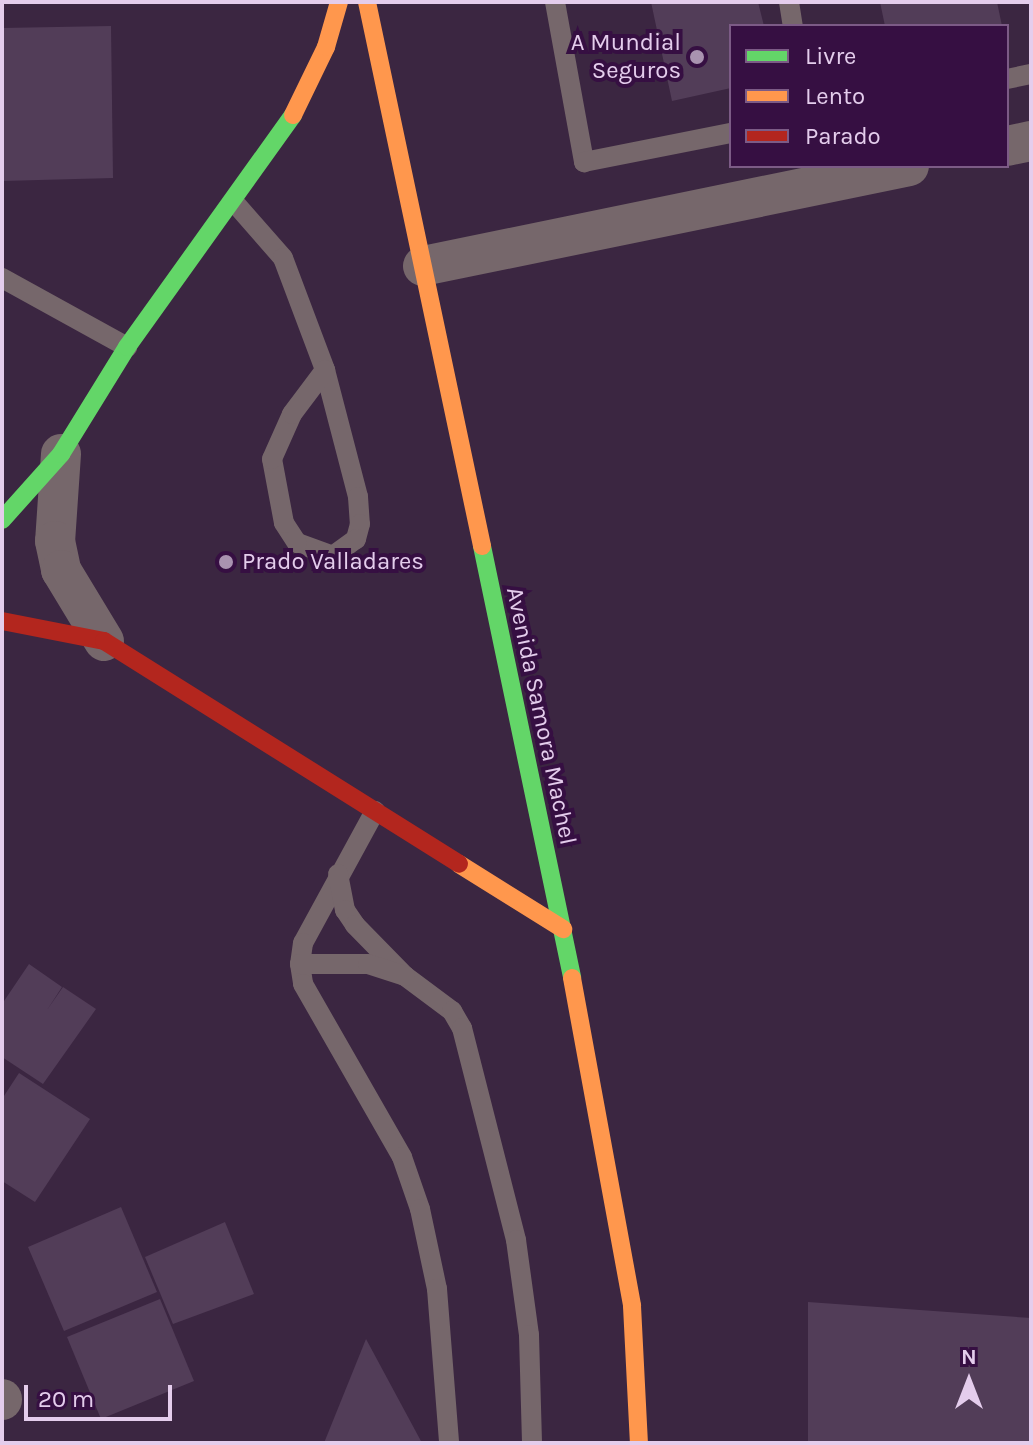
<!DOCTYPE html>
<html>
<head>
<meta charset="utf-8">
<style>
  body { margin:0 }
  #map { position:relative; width:1033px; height:1445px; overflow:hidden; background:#3b2641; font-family:Karla,sans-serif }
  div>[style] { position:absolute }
  .building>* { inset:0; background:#523d58 }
  .lane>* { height:20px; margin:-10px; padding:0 10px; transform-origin:10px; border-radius:10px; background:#76676b }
  .street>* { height:40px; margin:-20px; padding:0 20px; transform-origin:20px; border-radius:20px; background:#76676b }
  .fast>* { height:18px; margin:-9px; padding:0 9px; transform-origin:9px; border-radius:9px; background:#63d668 }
  .slow>* { height:18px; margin:-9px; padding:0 9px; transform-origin:9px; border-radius:9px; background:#ff974d }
  .jam>* { height:18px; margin:-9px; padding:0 9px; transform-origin:9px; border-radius:9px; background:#b3261e }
  .dots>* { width:22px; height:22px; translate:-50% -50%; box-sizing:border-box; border:4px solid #360f42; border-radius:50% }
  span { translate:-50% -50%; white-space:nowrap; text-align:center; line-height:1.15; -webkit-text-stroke:8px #360f42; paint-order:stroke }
  .poi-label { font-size:24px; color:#e4cdec }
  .right { translate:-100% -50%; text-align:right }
  .left { translate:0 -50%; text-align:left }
  .street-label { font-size:24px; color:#e4cdec }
  .frame { position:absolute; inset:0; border:4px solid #e4cdec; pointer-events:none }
  .legend { position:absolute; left:729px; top:24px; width:280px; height:144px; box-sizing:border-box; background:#360f42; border:2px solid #7c5b86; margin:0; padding:10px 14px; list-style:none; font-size:24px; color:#e4cdec }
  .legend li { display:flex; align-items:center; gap:16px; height:40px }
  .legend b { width:40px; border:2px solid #7c5b86 }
  .north { position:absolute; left:929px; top:1341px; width:80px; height:80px; -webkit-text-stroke:6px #360f42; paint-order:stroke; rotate:0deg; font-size:22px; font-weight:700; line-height:32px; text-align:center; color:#e4cdec }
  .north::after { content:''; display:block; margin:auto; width:28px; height:36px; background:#e4cdec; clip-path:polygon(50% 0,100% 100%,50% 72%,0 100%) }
  .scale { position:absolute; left:24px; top:1385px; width:148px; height:36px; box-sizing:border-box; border:4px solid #e4cdec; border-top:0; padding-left:10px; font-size:24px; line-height:28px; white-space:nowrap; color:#e4cdec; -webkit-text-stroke:6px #360f42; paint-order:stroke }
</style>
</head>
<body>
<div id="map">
  <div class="building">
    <div style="clip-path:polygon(651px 2px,758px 2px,764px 26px,731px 26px,731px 88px,672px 101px)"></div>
    <div style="clip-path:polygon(880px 2px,997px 2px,1002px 26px,885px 26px)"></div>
    <div style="clip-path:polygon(111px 26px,113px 178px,2px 181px,2px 28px)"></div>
    <div style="clip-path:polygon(29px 964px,62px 987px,47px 1010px,63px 987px,96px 1009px,43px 1084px,2px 1057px,2px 1004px)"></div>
    <div style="clip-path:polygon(19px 1073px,90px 1119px,35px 1202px,2px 1181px,2px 1099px)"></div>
    <div style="clip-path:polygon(121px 1207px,157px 1292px,64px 1331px,28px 1247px)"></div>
    <div style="clip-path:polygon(225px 1222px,254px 1294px,173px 1324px,145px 1257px)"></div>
    <div style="clip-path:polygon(160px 1299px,194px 1381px,101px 1419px,67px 1337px)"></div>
    <div style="clip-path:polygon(808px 1302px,1031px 1318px,1031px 1443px,808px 1443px)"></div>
    <div style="clip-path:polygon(366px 1339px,422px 1443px,324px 1443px)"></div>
  </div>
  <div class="lane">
    <div style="left:555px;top:2px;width:163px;rotate:79.7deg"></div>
    <div style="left:584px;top:162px;width:150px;rotate:-11.2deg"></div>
    <div style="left:789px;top:2px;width:24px;rotate:81deg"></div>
    <div style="left:1007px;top:79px;width:25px;rotate:-12deg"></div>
    <div style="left:234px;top:202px;width:74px;rotate:48.8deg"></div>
    <div style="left:283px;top:258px;width:120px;rotate:69.4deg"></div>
    <div style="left:325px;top:370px;width:131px;rotate:75.4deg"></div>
    <div style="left:358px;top:497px;width:27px;rotate:86deg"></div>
    <div style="left:360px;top:524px;width:16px;rotate:105deg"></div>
    <div style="left:356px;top:539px;width:29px;rotate:144deg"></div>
    <div style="left:333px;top:556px;width:38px;rotate:-160deg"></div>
    <div style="left:297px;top:543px;width:24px;rotate:-123deg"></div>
    <div style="left:284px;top:523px;width:65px;rotate:-100.6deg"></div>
    <div style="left:272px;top:459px;width:49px;rotate:-66deg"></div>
    <div style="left:292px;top:414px;width:55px;rotate:-53.1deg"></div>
    <div style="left:2px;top:278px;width:143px;rotate:28.9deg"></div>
    <div style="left:375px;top:811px;width:150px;rotate:118.6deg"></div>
    <div style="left:303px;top:943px;width:21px;rotate:98deg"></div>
    <div style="left:300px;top:964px;width:20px;rotate:81deg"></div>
    <div style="left:303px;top:984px;width:199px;rotate:60.2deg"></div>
    <div style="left:402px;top:1157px;width:55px;rotate:70.9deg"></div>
    <div style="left:420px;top:1209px;width:82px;rotate:78deg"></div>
    <div style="left:437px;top:1289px;width:154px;rotate:85.5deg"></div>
    <div style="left:338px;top:874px;width:37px;rotate:79deg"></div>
    <div style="left:345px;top:910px;width:18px;rotate:56deg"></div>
    <div style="left:355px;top:925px;width:71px;rotate:45.6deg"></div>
    <div style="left:405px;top:976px;width:59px;rotate:36.7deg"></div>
    <div style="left:452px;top:1011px;width:20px;rotate:60deg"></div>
    <div style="left:462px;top:1028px;width:219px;rotate:75.7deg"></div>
    <div style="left:516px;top:1240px;width:96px;rotate:82.2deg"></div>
    <div style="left:529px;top:1335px;width:108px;rotate:88.4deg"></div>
    <div style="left:300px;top:964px;width:68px"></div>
    <div style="left:368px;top:964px;width:39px;rotate:18deg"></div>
  </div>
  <div class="street">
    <div style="left:1007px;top:146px;width:25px;rotate:-12deg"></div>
    <div style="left:423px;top:266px;width:496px;rotate:-11.6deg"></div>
    <div style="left:61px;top:454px;width:87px;rotate:93.9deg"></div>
    <div style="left:55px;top:541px;width:30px;rotate:78deg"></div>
    <div style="left:61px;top:570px;width:83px;rotate:58.8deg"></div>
    <div style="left:2px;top:1399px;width:1px;rotate:90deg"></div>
  </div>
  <div class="fast">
    <div style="left:2px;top:520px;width:89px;rotate:-48.2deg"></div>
    <div style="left:61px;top:454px;width:126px;rotate:-58.3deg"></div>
    <div style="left:127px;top:347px;width:285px;rotate:-54.4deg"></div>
    <div style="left:482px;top:546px;width:441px;rotate:78.2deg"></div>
  </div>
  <div class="slow">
    <div style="left:367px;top:2px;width:556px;rotate:78.06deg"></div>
    <div style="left:293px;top:115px;width:76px;rotate:-64.1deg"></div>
    <div style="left:326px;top:47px;width:47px;rotate:-73.9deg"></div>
    <div style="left:459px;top:864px;width:123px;rotate:32deg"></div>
    <div style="left:572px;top:978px;width:333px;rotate:79.6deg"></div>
    <div style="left:632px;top:1306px;width:137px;rotate:87.1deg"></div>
  </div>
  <div class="jam">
    <div style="left:2px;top:621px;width:104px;rotate:11.1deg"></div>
    <div style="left:104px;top:641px;width:419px;rotate:32.1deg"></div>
  </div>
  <div class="dots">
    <div style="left:697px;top:57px;background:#a993b0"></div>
    <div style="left:226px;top:562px;background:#a993b0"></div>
  </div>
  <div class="poi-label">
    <span class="right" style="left:681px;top:57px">A Mundial<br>Seguros</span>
    <span class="left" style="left:242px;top:562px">Prado Valladares</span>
  </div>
  <div class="street-label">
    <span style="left:541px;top:716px;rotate:78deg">Avenida Samora Machel</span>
  </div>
  <div class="frame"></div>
  <ul class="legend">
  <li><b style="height:10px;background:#63d668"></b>Livre</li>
  <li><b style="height:10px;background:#ff974d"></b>Lento</li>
  <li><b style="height:10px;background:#b3261e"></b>Parado</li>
  </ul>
  <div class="north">N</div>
  <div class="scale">20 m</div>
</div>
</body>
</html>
